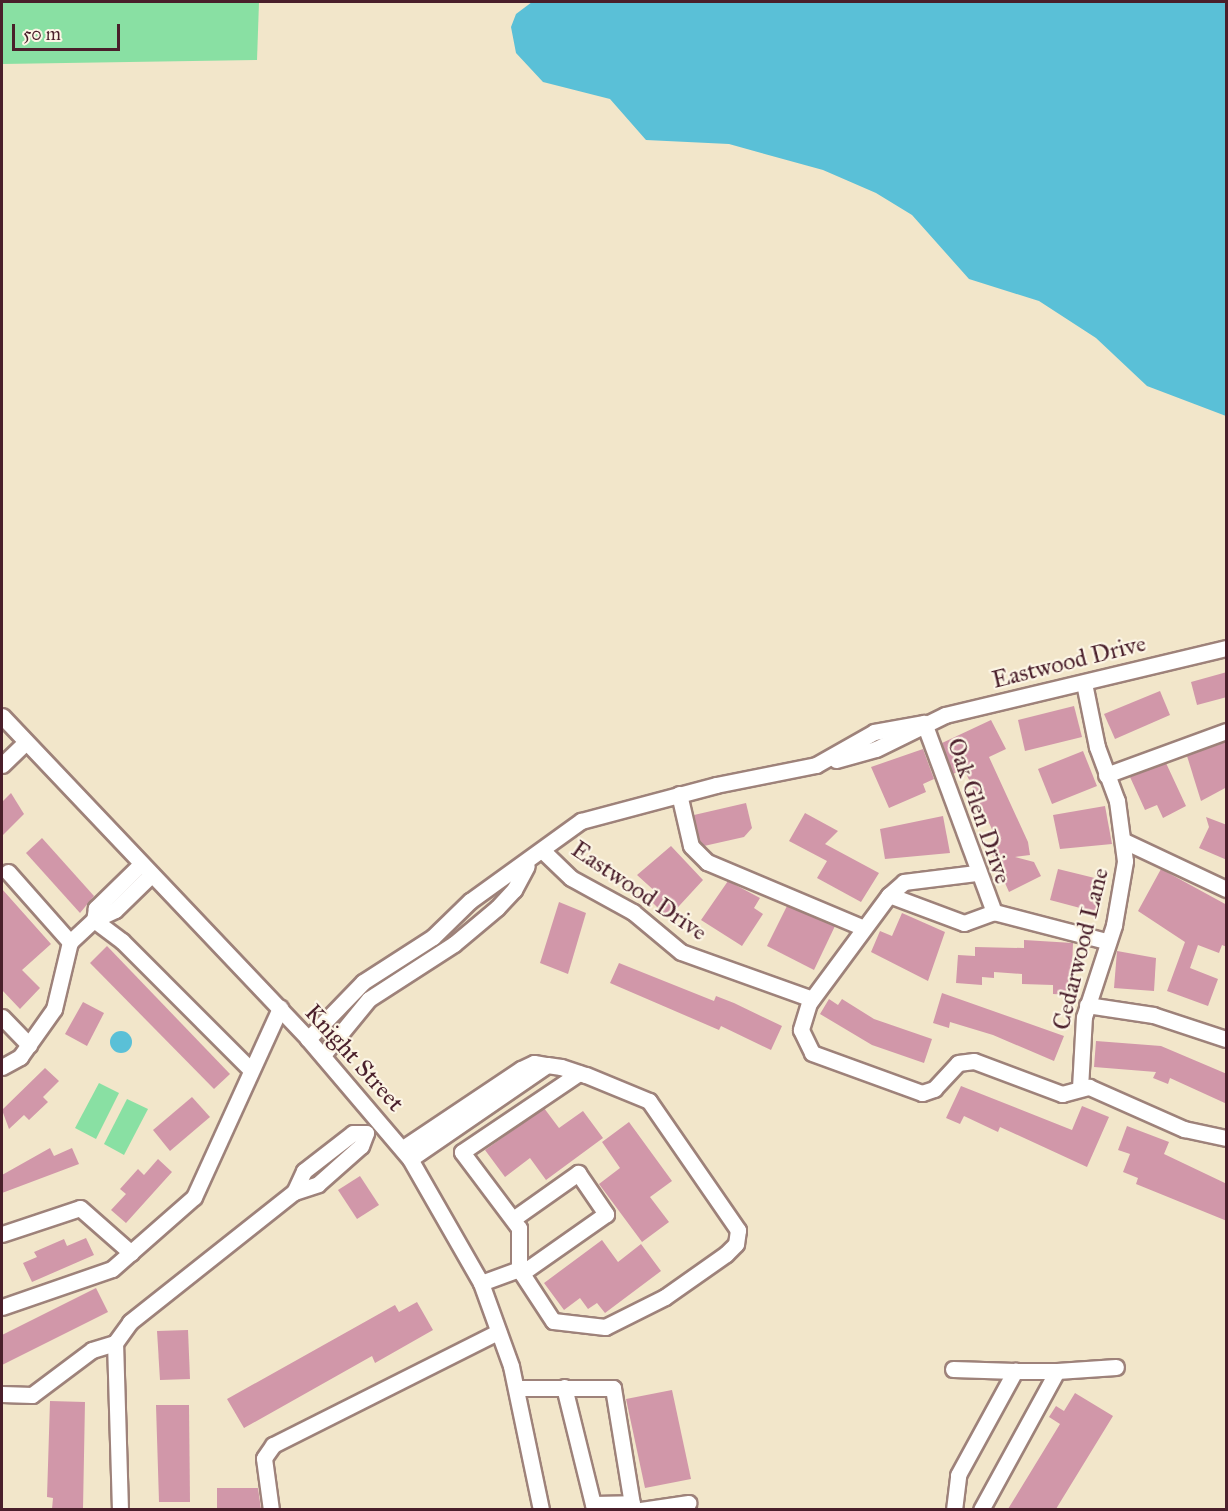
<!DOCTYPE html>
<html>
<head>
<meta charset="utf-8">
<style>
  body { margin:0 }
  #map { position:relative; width:1228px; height:1511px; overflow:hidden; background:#f2e6ca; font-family:"IM FELL Great Primer",serif }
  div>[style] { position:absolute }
  .green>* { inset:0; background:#89e0a3 }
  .water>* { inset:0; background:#5ac0d7 }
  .round { border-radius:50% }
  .building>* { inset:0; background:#d197a9 }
  .roads { filter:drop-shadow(2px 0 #9e827a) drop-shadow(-2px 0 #9e827a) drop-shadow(0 2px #9e827a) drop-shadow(0 -2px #9e827a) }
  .minor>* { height:15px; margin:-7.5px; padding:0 7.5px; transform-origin:7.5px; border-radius:7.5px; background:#fff }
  span { translate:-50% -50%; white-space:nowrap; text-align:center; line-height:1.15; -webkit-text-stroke:4.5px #fcf5e5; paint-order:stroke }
  .street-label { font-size:24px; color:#4a1f2b }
  .frame { position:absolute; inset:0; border:3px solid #4a1f2b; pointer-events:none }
  .scale { position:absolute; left:12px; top:24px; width:108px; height:27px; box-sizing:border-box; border:3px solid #4a1f2b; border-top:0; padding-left:8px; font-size:18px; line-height:21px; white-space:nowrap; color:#4a1f2b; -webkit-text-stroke:4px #fcf5e5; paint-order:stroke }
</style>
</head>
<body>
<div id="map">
  <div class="green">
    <div style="clip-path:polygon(2px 2px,259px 2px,257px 60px,2px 64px)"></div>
    <div style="clip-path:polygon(99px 1083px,119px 1093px,96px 1139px,75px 1128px)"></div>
    <div style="clip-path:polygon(127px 1099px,148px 1109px,124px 1155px,104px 1144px)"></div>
  </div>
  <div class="water">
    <div style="clip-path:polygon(532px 2px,1226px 2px,1226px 416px,1147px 386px,1096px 338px,1039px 301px,969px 279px,912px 215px,876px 193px,823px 170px,729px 144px,646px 140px,610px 99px,543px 82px,516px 53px,511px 27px,516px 14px)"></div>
    <div class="round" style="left:110px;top:1031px;width:22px;height:22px"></div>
  </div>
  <div class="building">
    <div style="clip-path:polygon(1227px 672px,1227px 697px,1197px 705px,1191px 682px)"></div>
    <div style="clip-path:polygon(1160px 691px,1170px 715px,1115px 739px,1104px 714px)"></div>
    <div style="clip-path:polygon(1074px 706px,1082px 737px,1025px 751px,1018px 720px)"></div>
    <div style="clip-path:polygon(991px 720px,1006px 749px,989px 757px,1028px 842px,1030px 855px,1015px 857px,1034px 862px,1041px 876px,1009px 892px,988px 845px,997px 840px,964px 769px,953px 774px,942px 743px)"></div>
    <div style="clip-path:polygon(1227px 741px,1227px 787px,1201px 801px,1187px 756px)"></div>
    <div style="clip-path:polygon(923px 749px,934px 779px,923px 784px,926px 792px,889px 808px,871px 767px)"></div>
    <div style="clip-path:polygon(1083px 751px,1097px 786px,1052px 804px,1038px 769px)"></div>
    <div style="clip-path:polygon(1166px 763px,1186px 806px,1163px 818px,1157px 805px,1145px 810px,1130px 777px)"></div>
    <div style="clip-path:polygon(11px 793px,24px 814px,2px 836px,2px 802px)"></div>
    <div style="clip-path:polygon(746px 803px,752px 828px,744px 837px,704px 846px,700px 841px,694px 815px)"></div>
    <div style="clip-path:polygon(1105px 806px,1112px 844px,1060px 849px,1053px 815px)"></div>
    <div style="clip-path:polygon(805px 813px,838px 831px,825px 844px,879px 873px,861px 902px,817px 878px,827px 861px,789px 841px)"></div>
    <div style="clip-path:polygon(943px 816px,950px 853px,885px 859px,880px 829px)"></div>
    <div style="clip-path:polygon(1206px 817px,1227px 825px,1227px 860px,1199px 848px,1209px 827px)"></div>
    <div style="clip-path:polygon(42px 838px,94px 896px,80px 913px,26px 853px)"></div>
    <div style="clip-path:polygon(671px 846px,703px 880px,668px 918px,651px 901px,658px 894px,637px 875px)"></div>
    <div style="clip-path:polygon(1058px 869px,1107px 881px,1099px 913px,1050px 900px)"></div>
    <div style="clip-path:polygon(1161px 869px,1227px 905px,1227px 947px,1222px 945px,1219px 953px,1198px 945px,1190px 968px,1218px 979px,1208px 1006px,1167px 991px,1185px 942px,1138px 911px)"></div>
    <div style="clip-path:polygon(728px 881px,760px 898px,754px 908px,763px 914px,742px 946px,701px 920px)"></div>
    <div style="clip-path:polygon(2px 889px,51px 944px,22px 970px,40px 988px,20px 1009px,2px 990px)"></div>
    <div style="clip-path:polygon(559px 902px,586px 913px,568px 974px,540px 963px)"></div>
    <div style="clip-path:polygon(787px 906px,835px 926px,814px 970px,767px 946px)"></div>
    <div style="clip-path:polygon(902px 913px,945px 932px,928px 981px,871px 952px,880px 931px,892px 936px)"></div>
    <div style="clip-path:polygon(1024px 940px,1073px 943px,1071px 995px,1053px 994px,1053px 985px,1022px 984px,1022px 974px,994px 972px,994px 978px,982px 977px,982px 985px,956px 983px,958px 955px,975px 956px,975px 947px,1024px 948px)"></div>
    <div style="clip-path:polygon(107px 946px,230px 1074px,214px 1089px,90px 963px)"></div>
    <div style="clip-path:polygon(1117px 951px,1156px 958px,1154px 991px,1114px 988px)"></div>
    <div style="clip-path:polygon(619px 963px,714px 1001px,716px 996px,734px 1003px,782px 1026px,771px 1050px,721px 1026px,719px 1030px,610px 983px)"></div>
    <div style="clip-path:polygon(942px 993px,1064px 1036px,1054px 1061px,993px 1035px,950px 1022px,949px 1028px,933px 1023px)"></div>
    <div style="clip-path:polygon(829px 999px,838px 1005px,842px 999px,874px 1019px,932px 1039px,924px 1063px,872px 1045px,820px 1014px)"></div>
    <div style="clip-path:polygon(83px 1002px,104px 1013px,87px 1046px,65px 1034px)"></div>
    <div style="clip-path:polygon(1096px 1041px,1161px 1046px,1227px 1074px,1227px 1104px,1170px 1078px,1168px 1084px,1153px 1078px,1156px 1072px,1094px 1067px)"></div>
    <div style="clip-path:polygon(45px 1068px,59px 1081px,43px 1097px,48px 1102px,29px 1120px,24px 1115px,9px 1129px,2px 1110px)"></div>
    <div style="clip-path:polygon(961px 1086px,1072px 1130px,1082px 1106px,1109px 1117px,1087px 1167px,1000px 1127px,998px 1132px,964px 1116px,960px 1124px,946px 1118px)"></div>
    <div style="clip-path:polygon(192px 1097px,210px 1117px,170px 1151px,153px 1130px)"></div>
    <div style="clip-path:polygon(544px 1108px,559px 1128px,583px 1111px,603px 1138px,546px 1180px,530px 1158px,505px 1177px,485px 1150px)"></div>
    <div style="clip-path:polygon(629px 1122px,672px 1181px,650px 1197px,669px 1222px,642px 1242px,599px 1184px,620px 1168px,602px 1142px)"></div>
    <div style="clip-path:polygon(1127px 1126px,1169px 1142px,1164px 1154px,1227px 1184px,1227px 1221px,1136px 1184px,1138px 1178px,1123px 1172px,1130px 1154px,1118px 1150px)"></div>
    <div style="clip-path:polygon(50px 1148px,54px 1156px,72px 1148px,79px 1164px,2px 1193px,2px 1175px)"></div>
    <div style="clip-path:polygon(158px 1159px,172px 1172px,126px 1223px,111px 1210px,126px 1194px,120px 1189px,138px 1169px,144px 1175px)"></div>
    <div style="clip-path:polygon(360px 1176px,379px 1205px,357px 1219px,338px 1190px)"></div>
    <div style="clip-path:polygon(86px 1238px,94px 1255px,32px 1282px,23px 1263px,37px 1257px,34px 1252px,64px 1239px,67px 1246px)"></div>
    <div style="clip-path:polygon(602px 1240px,618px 1262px,641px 1244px,661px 1271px,605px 1313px,597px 1303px,588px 1309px,580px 1298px,564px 1310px,544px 1283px)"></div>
    <div style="clip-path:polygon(96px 1288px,108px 1312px,2px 1365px,2px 1335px)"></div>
    <div style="clip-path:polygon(417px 1302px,433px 1330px,375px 1363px,372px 1356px,244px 1428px,227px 1399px,395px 1305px,399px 1312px)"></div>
    <div style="clip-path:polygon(188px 1330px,190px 1379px,160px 1380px,157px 1331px)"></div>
    <div style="clip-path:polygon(672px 1390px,691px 1479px,645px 1488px,626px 1399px)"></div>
    <div style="clip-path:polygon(1075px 1393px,1113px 1416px,1056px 1509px,1008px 1509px,1060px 1424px,1049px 1417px,1056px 1406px,1064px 1411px)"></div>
    <div style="clip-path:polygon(50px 1401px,85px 1402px,83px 1509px,52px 1509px,53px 1498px,47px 1497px)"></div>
    <div style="clip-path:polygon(156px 1405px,189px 1405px,190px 1502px,159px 1502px)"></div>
    <div style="clip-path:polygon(217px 1488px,258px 1488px,261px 1509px,217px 1509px)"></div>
  </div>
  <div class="roads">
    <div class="minor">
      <div style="left:2px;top:716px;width:445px;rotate:46.5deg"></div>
      <div style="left:308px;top:1039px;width:157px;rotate:49.6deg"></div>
      <div style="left:410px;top:1159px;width:143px;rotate:60.2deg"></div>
      <div style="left:481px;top:1283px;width:88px;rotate:70.1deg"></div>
      <div style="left:511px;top:1366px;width:147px;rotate:78.2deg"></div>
      <div style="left:924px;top:723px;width:202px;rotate:69.7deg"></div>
      <div style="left:994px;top:912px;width:116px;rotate:14.5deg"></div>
      <div style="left:836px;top:760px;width:41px;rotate:-15.4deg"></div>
      <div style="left:876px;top:749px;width:77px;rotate:-26.2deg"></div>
      <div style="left:945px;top:715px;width:289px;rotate:-13.4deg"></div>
      <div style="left:2px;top:765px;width:33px;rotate:-44deg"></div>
      <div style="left:1106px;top:775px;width:128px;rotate:-20.1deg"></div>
      <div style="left:679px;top:794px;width:53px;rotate:77deg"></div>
      <div style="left:691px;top:846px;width:23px;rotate:45deg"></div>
      <div style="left:707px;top:862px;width:168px;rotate:22.8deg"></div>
      <div style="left:1124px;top:841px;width:113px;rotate:25.2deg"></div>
      <div style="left:544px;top:852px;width:37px;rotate:44deg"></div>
      <div style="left:571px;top:878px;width:71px;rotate:28.7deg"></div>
      <div style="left:633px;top:912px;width:62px;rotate:39.8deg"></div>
      <div style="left:681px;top:952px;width:139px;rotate:19.7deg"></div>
      <div style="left:140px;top:865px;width:62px;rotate:135.7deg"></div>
      <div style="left:96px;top:908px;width:12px;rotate:99deg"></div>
      <div style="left:94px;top:920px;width:23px;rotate:-25deg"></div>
      <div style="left:115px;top:910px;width:49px;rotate:-44.2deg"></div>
      <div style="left:8px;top:872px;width:94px;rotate:48.5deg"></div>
      <div style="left:976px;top:873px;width:73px;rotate:172.9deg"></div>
      <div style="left:904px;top:882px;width:20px;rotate:139deg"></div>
      <div style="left:889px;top:895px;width:134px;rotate:126.5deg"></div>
      <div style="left:809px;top:1003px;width:28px;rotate:107deg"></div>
      <div style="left:801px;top:1030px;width:25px;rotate:64deg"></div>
      <div style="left:812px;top:1053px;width:117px;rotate:20deg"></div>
      <div style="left:922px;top:1093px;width:13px;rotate:-18deg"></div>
      <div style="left:934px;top:1089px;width:35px;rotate:-47deg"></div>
      <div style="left:958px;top:1063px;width:16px;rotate:-7deg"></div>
      <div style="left:974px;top:1061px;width:94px;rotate:20.6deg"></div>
      <div style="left:1062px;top:1094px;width:28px;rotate:-15deg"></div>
      <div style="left:1089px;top:1087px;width:104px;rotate:23.9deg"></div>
      <div style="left:1184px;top:1129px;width:43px;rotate:12.1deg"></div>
      <div style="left:889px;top:895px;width:80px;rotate:20.5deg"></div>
      <div style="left:964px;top:923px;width:32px;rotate:-20deg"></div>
      <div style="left:1087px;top:1005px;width:67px;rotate:8.6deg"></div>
      <div style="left:1153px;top:1015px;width:77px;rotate:18.2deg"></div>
      <div style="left:2px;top:1017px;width:39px;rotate:46deg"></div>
      <div style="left:308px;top:1039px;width:79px;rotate:-46deg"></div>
      <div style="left:363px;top:982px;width:83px;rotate:-32.7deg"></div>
      <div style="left:433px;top:937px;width:52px;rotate:-44.2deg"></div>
      <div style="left:470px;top:901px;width:137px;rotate:-35.8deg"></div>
      <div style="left:581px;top:821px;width:140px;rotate:-14.9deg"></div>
      <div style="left:716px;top:785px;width:102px;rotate:-11.3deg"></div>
      <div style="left:816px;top:765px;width:67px;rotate:-29.6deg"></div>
      <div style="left:874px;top:732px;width:51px;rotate:-10.2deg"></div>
      <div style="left:323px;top:1055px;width:72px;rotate:-50.6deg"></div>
      <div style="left:369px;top:999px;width:101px;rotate:-32.9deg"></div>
      <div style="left:454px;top:944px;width:56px;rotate:-39.9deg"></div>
      <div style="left:497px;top:908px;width:25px;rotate:-47deg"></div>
      <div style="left:514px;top:890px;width:27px;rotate:-62deg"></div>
      <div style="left:547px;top:1065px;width:14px;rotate:8deg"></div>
      <div style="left:561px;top:1067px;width:26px;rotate:18deg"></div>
      <div style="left:586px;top:1075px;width:68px;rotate:22.4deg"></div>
      <div style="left:649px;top:1101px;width:157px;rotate:55.4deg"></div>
      <div style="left:738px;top:1230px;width:14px;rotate:98deg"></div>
      <div style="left:736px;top:1244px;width:14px;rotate:135deg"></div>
      <div style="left:726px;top:1254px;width:75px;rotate:144.8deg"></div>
      <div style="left:665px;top:1297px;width:67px;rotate:153.4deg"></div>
      <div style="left:605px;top:1327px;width:52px;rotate:-173.4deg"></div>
      <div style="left:553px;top:1321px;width:62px;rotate:-123.2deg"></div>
      <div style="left:519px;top:1269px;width:41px;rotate:-90deg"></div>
      <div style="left:519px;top:1228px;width:95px;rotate:-126.9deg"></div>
      <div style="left:462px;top:1152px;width:141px;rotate:-34deg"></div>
      <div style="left:2px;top:1067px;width:21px;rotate:-29deg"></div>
      <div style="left:20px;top:1057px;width:59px;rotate:-54.7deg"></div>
      <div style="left:54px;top:1009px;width:69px;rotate:-76.6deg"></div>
      <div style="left:70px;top:942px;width:33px;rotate:-43deg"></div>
      <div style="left:94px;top:920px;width:35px;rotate:37deg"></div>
      <div style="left:122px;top:941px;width:182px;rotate:45deg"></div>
      <div style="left:1080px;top:1088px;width:71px;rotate:-86.8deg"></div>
      <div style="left:1084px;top:1017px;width:97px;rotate:-71.9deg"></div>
      <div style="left:1114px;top:925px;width:65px;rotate:-80.2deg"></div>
      <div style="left:1125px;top:861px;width:61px;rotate:-97.6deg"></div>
      <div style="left:1117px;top:801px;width:58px;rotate:-110.3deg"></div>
      <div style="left:1097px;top:747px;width:65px;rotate:-101.5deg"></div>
      <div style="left:403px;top:1148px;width:142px;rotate:-33.8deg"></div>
      <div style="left:521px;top:1069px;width:14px;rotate:-25deg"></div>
      <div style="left:534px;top:1063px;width:13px;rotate:9deg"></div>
      <div style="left:547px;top:1065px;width:166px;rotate:145.5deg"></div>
      <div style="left:513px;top:1219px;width:80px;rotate:-35.3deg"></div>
      <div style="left:578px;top:1173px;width:50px;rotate:55.7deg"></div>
      <div style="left:606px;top:1214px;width:103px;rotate:144.9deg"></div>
      <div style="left:2px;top:1234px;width:82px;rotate:-18.4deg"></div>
      <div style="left:80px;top:1208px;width:68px;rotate:41.4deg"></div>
      <div style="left:481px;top:1283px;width:40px;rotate:-20.2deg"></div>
      <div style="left:2px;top:1307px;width:116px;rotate:-19.1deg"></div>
      <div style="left:112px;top:1269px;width:109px;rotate:-41.3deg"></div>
      <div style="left:194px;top:1197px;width:208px;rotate:-65.5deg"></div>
      <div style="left:953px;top:1369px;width:62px;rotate:1.8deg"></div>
      <div style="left:1057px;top:1371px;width:59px;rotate:-3.9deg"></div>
      <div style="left:564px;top:1387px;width:121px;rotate:76.1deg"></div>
      <div style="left:593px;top:1504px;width:39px;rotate:-1deg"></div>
      <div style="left:517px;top:1388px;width:96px"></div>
      <div style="left:613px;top:1388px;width:124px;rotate:80.7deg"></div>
      <div style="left:2px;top:1394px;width:30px;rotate:2deg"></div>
      <div style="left:32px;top:1395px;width:75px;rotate:-36.9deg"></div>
      <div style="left:92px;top:1350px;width:24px;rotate:-17deg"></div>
      <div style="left:120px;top:1510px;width:167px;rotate:-91.7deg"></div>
      <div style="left:115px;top:1343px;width:26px;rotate:-54deg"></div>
      <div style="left:130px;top:1322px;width:209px;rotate:-38.4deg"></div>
      <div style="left:294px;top:1192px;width:25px;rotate:-18deg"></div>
      <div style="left:318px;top:1184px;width:57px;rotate:-41.5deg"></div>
      <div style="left:361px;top:1146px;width:14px;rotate:-69deg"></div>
      <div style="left:366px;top:1133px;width:13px;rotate:180deg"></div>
      <div style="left:353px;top:1133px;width:62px;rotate:142.2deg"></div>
      <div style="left:304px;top:1171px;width:23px;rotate:115deg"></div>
      <div style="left:271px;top:1510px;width:52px;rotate:-97.7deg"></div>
      <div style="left:264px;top:1458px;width:16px;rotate:-55deg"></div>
      <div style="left:273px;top:1445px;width:252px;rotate:-26.7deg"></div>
      <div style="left:641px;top:1510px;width:48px;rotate:-8.5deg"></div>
      <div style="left:954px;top:1510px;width:35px;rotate:-83deg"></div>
      <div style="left:958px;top:1475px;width:119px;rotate:-61.3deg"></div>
      <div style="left:1015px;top:1371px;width:42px"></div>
      <div style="left:1057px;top:1371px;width:158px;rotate:118.7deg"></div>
    </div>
  </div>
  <div class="street-label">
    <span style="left:1069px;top:662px;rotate:-14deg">Eastwood Drive</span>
    <span style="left:979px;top:811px;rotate:71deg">Oak Glen Drive</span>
    <span style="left:639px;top:891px;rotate:34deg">Eastwood Drive</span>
    <span style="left:1081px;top:949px;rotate:-76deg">Cedarwood Lane</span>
    <span style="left:354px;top:1058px;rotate:48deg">Knight Street</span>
  </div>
  <div class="frame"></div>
  <div class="scale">50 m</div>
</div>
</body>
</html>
